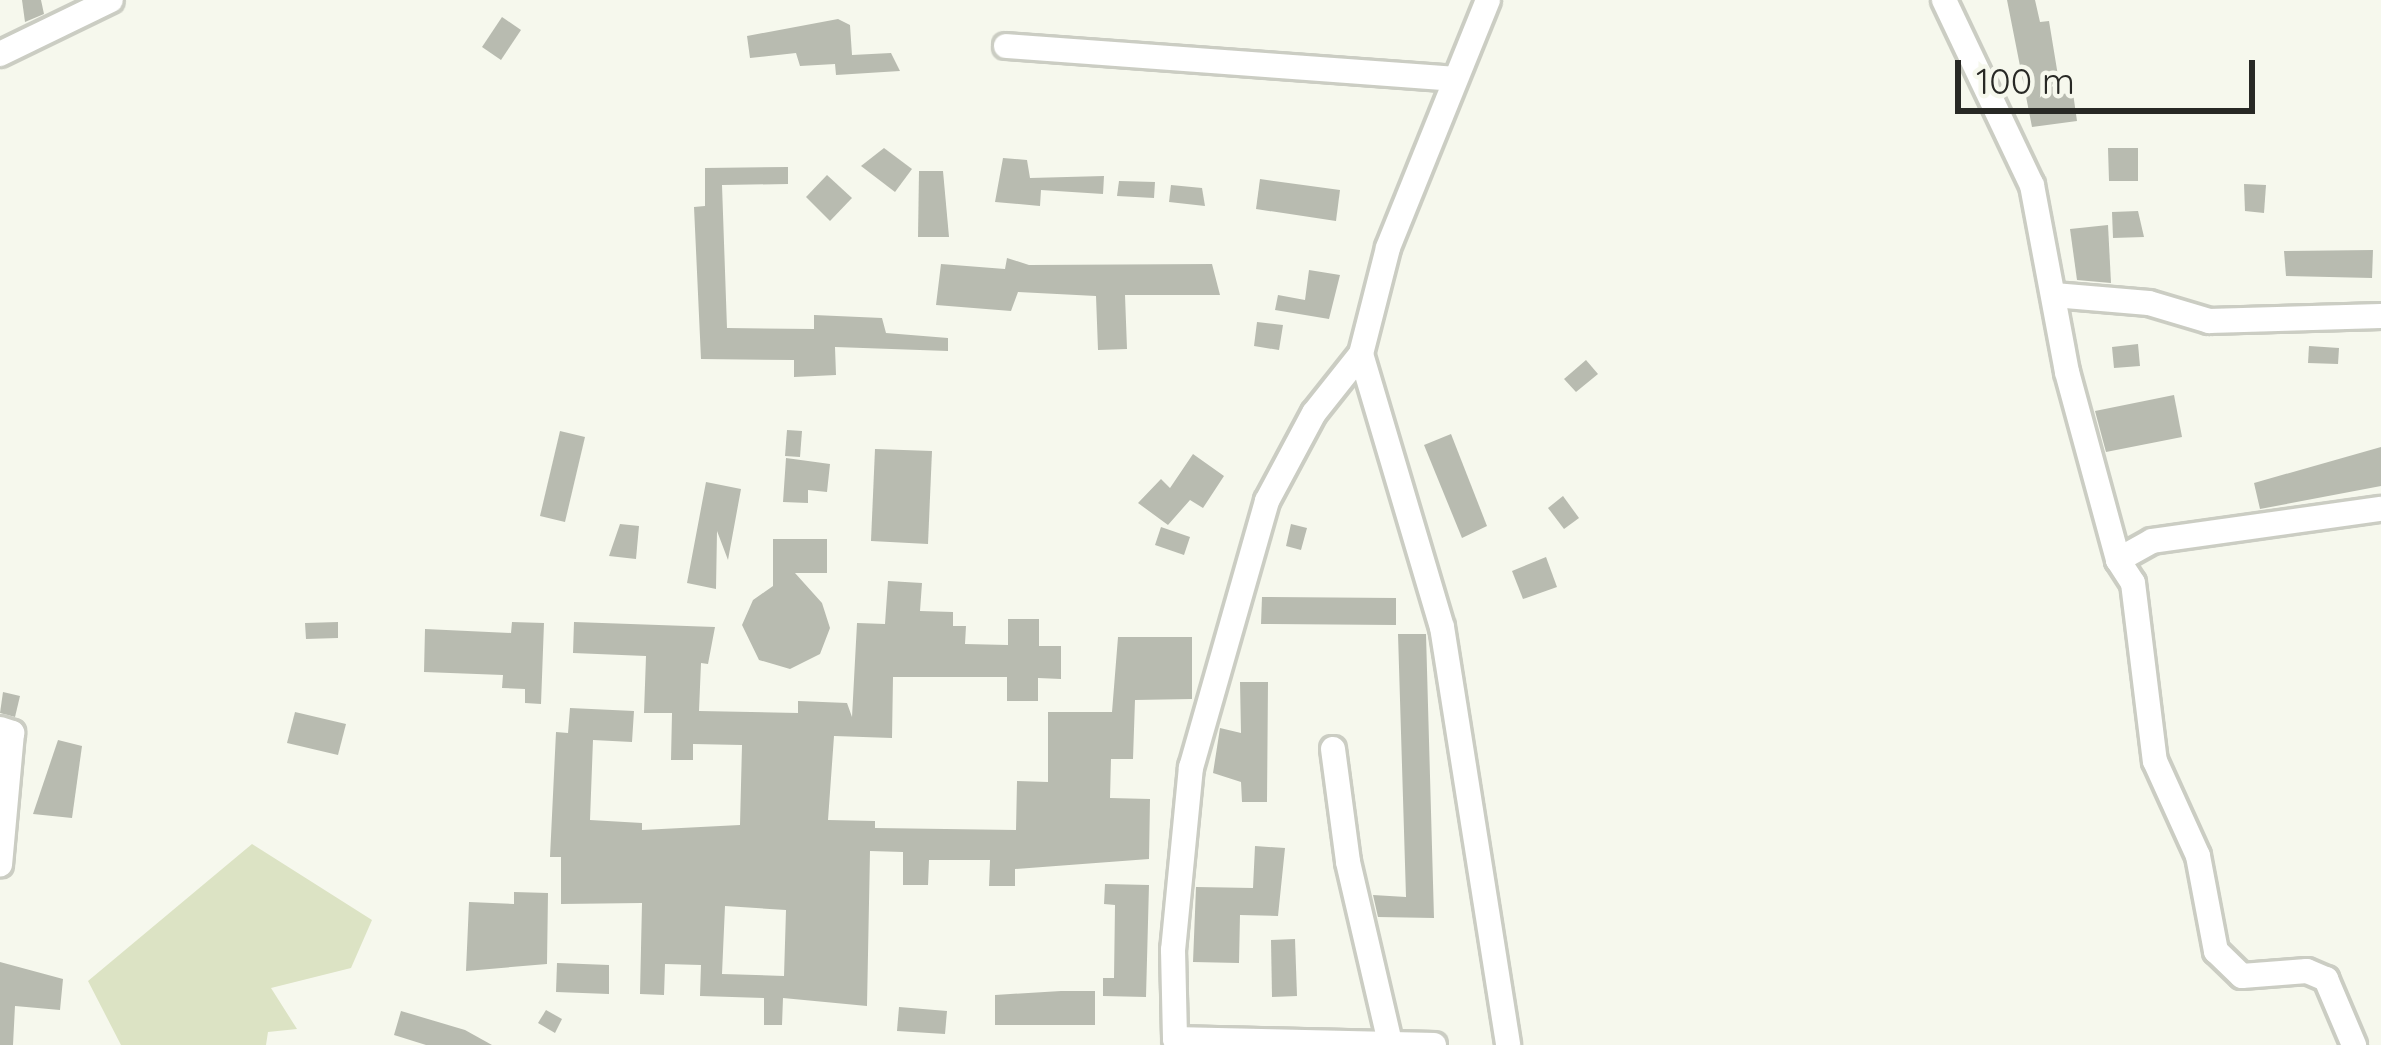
<!DOCTYPE html>
<html>
<head>
<meta charset="utf-8">
<style>
  body { margin:0 }
  #map { position:relative; width:2381px; height:1045px; overflow:hidden; background:#f6f8ed; font-family:Quicksand,sans-serif }
  div>[style] { position:absolute }
  .green>* { inset:0; background:#dce3c4 }
  .building>* { inset:0; background:#b8bbb0 }
  .roads { filter:drop-shadow(3px 0 #cbcdc3) drop-shadow(-3px 0 #cbcdc3) drop-shadow(0 3px #cbcdc3) drop-shadow(0 -3px #cbcdc3) }
  .minor>* { height:24px; margin:-12px; padding:0 12px; transform-origin:12px; border-radius:12px; background:#fff }
  span { translate:-50% -50%; white-space:nowrap; text-align:center; line-height:1.15; -webkit-text-stroke:9px #f6f8ed; paint-order:stroke }
  .scale { position:absolute; left:1955px; top:60px; width:300px; height:54px; box-sizing:border-box; border:6px solid #282925; border-top:0; padding-left:15px; font-size:36px; line-height:42px; white-space:nowrap; color:#282925; -webkit-text-stroke:9px #f6f8ed; paint-order:stroke }
</style>
</head>
<body>
<div id="map">
  <div class="green">
    <div style="clip-path:polygon(252px 844px,372px 920px,351px 968px,271px 988px,297px 1029px,268px 1032px,266px 1045px,121px 1045px,88px 981px)"></div>
  </div>
  <div class="building">
    <div style="clip-path:polygon(22px 0,41px 0,44px 14px,25px 22px)"></div>
    <div style="clip-path:polygon(2007px 0,2035px 0,2040px 22px,2049px 21px,2061px 94px,2073px 93px,2077px 121px,2032px 127px)"></div>
    <div style="clip-path:polygon(502px 17px,521px 30px,501px 60px,482px 47px)"></div>
    <div style="clip-path:polygon(838px 19px,850px 25px,852px 55px,891px 53px,900px 71px,836px 75px,835px 64px,800px 66px,796px 53px,750px 58px,747px 36px)"></div>
    <div style="clip-path:polygon(884px 148px,912px 169px,895px 192px,861px 166px)"></div>
    <div style="clip-path:polygon(2108px 148px,2138px 148px,2138px 181px,2109px 181px)"></div>
    <div style="clip-path:polygon(1003px 158px,1027px 160px,1030px 178px,1104px 176px,1103px 194px,1041px 190px,1040px 206px,995px 202px)"></div>
    <div style="clip-path:polygon(788px 167px,788px 184px,722px 185px,727px 328px,814px 329px,814px 315px,882px 318px,886px 333px,948px 338px,948px 351px,835px 347px,836px 375px,794px 377px,794px 360px,701px 359px,694px 207px,705px 206px,705px 168px)"></div>
    <div style="clip-path:polygon(919px 171px,943px 171px,949px 237px,918px 237px)"></div>
    <div style="clip-path:polygon(827px 175px,852px 198px,830px 221px,806px 197px)"></div>
    <div style="clip-path:polygon(1260px 179px,1340px 190px,1336px 221px,1256px 209px)"></div>
    <div style="clip-path:polygon(1119px 181px,1155px 182px,1154px 198px,1117px 196px)"></div>
    <div style="clip-path:polygon(2244px 184px,2266px 185px,2264px 213px,2245px 211px)"></div>
    <div style="clip-path:polygon(1171px 185px,1202px 188px,1205px 206px,1169px 202px)"></div>
    <div style="clip-path:polygon(2138px 211px,2144px 237px,2113px 238px,2112px 212px)"></div>
    <div style="clip-path:polygon(2108px 225px,2111px 283px,2077px 280px,2070px 229px)"></div>
    <div style="clip-path:polygon(2373px 250px,2372px 278px,2286px 276px,2284px 251px)"></div>
    <div style="clip-path:polygon(1007px 258px,1029px 265px,1212px 264px,1220px 295px,1125px 295px,1127px 349px,1098px 350px,1096px 296px,1018px 292px,1011px 311px,936px 305px,941px 264px,1005px 269px)"></div>
    <div style="clip-path:polygon(1309px 270px,1340px 275px,1329px 319px,1275px 310px,1278px 295px,1305px 300px)"></div>
    <div style="clip-path:polygon(1257px 322px,1283px 325px,1279px 350px,1254px 346px)"></div>
    <div style="clip-path:polygon(2138px 344px,2140px 366px,2114px 368px,2112px 347px)"></div>
    <div style="clip-path:polygon(2309px 346px,2339px 348px,2338px 364px,2308px 363px)"></div>
    <div style="clip-path:polygon(1586px 360px,1598px 374px,1576px 392px,1564px 379px)"></div>
    <div style="clip-path:polygon(2174px 395px,2182px 437px,2106px 452px,2095px 411px)"></div>
    <div style="clip-path:polygon(787px 430px,802px 431px,800px 457px,785px 456px)"></div>
    <div style="clip-path:polygon(560px 431px,585px 437px,565px 522px,540px 516px)"></div>
    <div style="clip-path:polygon(1451px 434px,1487px 526px,1462px 538px,1424px 445px)"></div>
    <div style="clip-path:polygon(2381px 447px,2381px 486px,2260px 509px,2254px 483px)"></div>
    <div style="clip-path:polygon(875px 449px,932px 451px,928px 544px,871px 541px)"></div>
    <div style="clip-path:polygon(1193px 454px,1224px 476px,1203px 508px,1190px 500px,1168px 525px,1138px 503px,1161px 479px,1170px 488px)"></div>
    <div style="clip-path:polygon(786px 458px,830px 464px,827px 492px,808px 490px,808px 503px,783px 502px)"></div>
    <div style="clip-path:polygon(706px 482px,741px 489px,728px 560px,717px 531px,716px 589px,687px 583px)"></div>
    <div style="clip-path:polygon(1563px 496px,1579px 518px,1564px 529px,1548px 508px)"></div>
    <div style="clip-path:polygon(620px 524px,639px 526px,636px 559px,609px 556px)"></div>
    <div style="clip-path:polygon(1291px 524px,1307px 528px,1301px 550px,1286px 546px)"></div>
    <div style="clip-path:polygon(1161px 527px,1190px 537px,1184px 555px,1155px 545px)"></div>
    <div style="clip-path:polygon(773px 539px,827px 539px,827px 573px,795px 573px,822px 603px,830px 628px,820px 654px,790px 669px,759px 660px,742px 625px,753px 600px,773px 586px)"></div>
    <div style="clip-path:polygon(1546px 557px,1557px 587px,1523px 599px,1512px 571px)"></div>
    <div style="clip-path:polygon(evenodd,888px 581px,922px 583px,920px 611px,953px 612px,953px 626px,966px 626px,965px 644px,1008px 645px,1008px 619px,1039px 619px,1039px 646px,1061px 646px,1061px 679px,1038px 678px,1038px 701px,1007px 701px,1007px 677px,893px 677px,892px 738px,834px 736px,828px 820px,875px 821px,875px 828px,1016px 830px,1017px 781px,1048px 782px,1048px 712px,1112px 712px,1118px 637px,1192px 637px,1192px 699px,1135px 700px,1133px 759px,1111px 759px,1110px 798px,1150px 799px,1149px 859px,1015px 869px,1015px 886px,989px 886px,990px 860px,929px 860px,928px 885px,903px 885px,903px 852px,870px 851px,867px 1006px,783px 998px,782px 1025px,764px 1025px,764px 998px,700px 996px,701px 965px,665px 964px,664px 995px,640px 994px,642px 903px,561px 904px,561px 857px,550px 857px,556px 732px,568px 733px,570px 708px,634px 711px,632px 742px,593px 740px,590px 820px,642px 823px,642px 830px,740px 825px,742px 745px,693px 744px,693px 760px,671px 760px,672px 713px,644px 713px,646px 656px,573px 653px,574px 622px,715px 627px,708px 664px,701px 663px,699px 711px,798px 713px,798px 701px,847px 703px,852px 717px,857px 623px,885px 624px,888px 581px,725px 906px,786px 910px,784px 976px,722px 974px,725px 906px)"></div>
    <div style="clip-path:polygon(1262px 597px,1396px 598px,1396px 625px,1261px 624px)"></div>
    <div style="clip-path:polygon(338px 622px,338px 638px,306px 639px,305px 623px)"></div>
    <div style="clip-path:polygon(512px 622px,544px 623px,541px 704px,525px 703px,525px 689px,502px 688px,503px 675px,424px 672px,425px 629px,511px 633px)"></div>
    <div style="clip-path:polygon(1398px 634px,1426px 634px,1434px 918px,1378px 917px,1373px 895px,1406px 897px)"></div>
    <div style="clip-path:polygon(1240px 682px,1268px 682px,1267px 802px,1242px 802px,1241px 782px,1213px 773px,1220px 728px,1241px 733px)"></div>
    <div style="clip-path:polygon(3px 692px,20px 696px,15px 717px,0 713px)"></div>
    <div style="clip-path:polygon(295px 712px,346px 724px,338px 755px,287px 743px)"></div>
    <div style="clip-path:polygon(58px 740px,82px 746px,72px 818px,33px 814px)"></div>
    <div style="clip-path:polygon(1255px 846px,1285px 848px,1278px 916px,1240px 915px,1239px 963px,1193px 962px,1196px 887px,1253px 888px)"></div>
    <div style="clip-path:polygon(1105px 884px,1149px 885px,1146px 997px,1103px 996px,1103px 978px,1114px 978px,1115px 905px,1104px 904px)"></div>
    <div style="clip-path:polygon(514px 892px,548px 893px,547px 964px,466px 971px,469px 902px,514px 904px)"></div>
    <div style="clip-path:polygon(1295px 939px,1297px 996px,1272px 997px,1271px 940px)"></div>
    <div style="clip-path:polygon(0 962px,63px 979px,60px 1010px,15px 1006px,13px 1045px,0 1045px)"></div>
    <div style="clip-path:polygon(557px 963px,609px 965px,609px 994px,556px 992px)"></div>
    <div style="clip-path:polygon(1061px 991px,1095px 991px,1095px 1025px,995px 1025px,995px 995px)"></div>
    <div style="clip-path:polygon(899px 1007px,947px 1011px,945px 1034px,897px 1031px)"></div>
    <div style="clip-path:polygon(546px 1010px,562px 1019px,555px 1033px,538px 1023px)"></div>
    <div style="clip-path:polygon(401px 1011px,465px 1030px,492px 1045px,426px 1045px,394px 1035px)"></div>
  </div>
  <div class="roads">
    <div class="minor">
      <div style="left:1488px;top:0;width:267px;rotate:112deg"></div>
      <div style="left:1388px;top:248px;width:109px;rotate:104.3deg"></div>
      <div style="left:1361px;top:354px;width:285px;rotate:73.5deg"></div>
      <div style="left:1442px;top:627px;width:423px;rotate:81deg"></div>
      <div style="left:1944px;top:0;width:205px;rotate:64.6deg"></div>
      <div style="left:2032px;top:185px;width:190px;rotate:79.4deg"></div>
      <div style="left:2067px;top:372px;width:195px;rotate:74.8deg"></div>
      <div style="left:2118px;top:560px;width:27px;rotate:57deg"></div>
      <div style="left:2133px;top:583px;width:179px;rotate:83deg"></div>
      <div style="left:2155px;top:761px;width:104px;rotate:65.6deg"></div>
      <div style="left:2198px;top:856px;width:97px;rotate:79.3deg"></div>
      <div style="left:2216px;top:951px;width:36px;rotate:44deg"></div>
      <div style="left:2242px;top:976px;width:65px;rotate:-4.4deg"></div>
      <div style="left:2307px;top:971px;width:21px;rotate:23deg"></div>
      <div style="left:2326px;top:979px;width:72px;rotate:67deg"></div>
      <div style="left:1006px;top:46px;width:450px;rotate:4.2deg"></div>
      <div style="left:0;top:54px;width:123px;rotate:-25.9deg"></div>
      <div style="left:2054px;top:295px;width:95px;rotate:4.8deg"></div>
      <div style="left:2149px;top:303px;width:63px;rotate:16.7deg"></div>
      <div style="left:2209px;top:321px;width:172px;rotate:-1.7deg"></div>
      <div style="left:1361px;top:354px;width:75px;rotate:128.5deg"></div>
      <div style="left:1314px;top:413px;width:100px;rotate:118.1deg"></div>
      <div style="left:1267px;top:501px;width:277px;rotate:105.9deg"></div>
      <div style="left:1191px;top:767px;width:184px;rotate:95.6deg"></div>
      <div style="left:1173px;top:950px;width:89px;rotate:88.7deg"></div>
      <div style="left:1175px;top:1039px;width:259px;rotate:1.3deg"></div>
      <div style="left:2118px;top:560px;width:39px;rotate:-29deg"></div>
      <div style="left:2152px;top:541px;width:231px;rotate:-8deg"></div>
      <div style="left:0;top:729px;width:13px;rotate:18deg"></div>
      <div style="left:12px;top:733px;width:132px;rotate:95.2deg"></div>
      <div style="left:1333px;top:749px;width:114px;rotate:82.4deg"></div>
      <div style="left:1348px;top:862px;width:185px;rotate:76.9deg"></div>
    </div>
  </div>
  <div class="scale">100 m</div>
</div>
</body>
</html>
